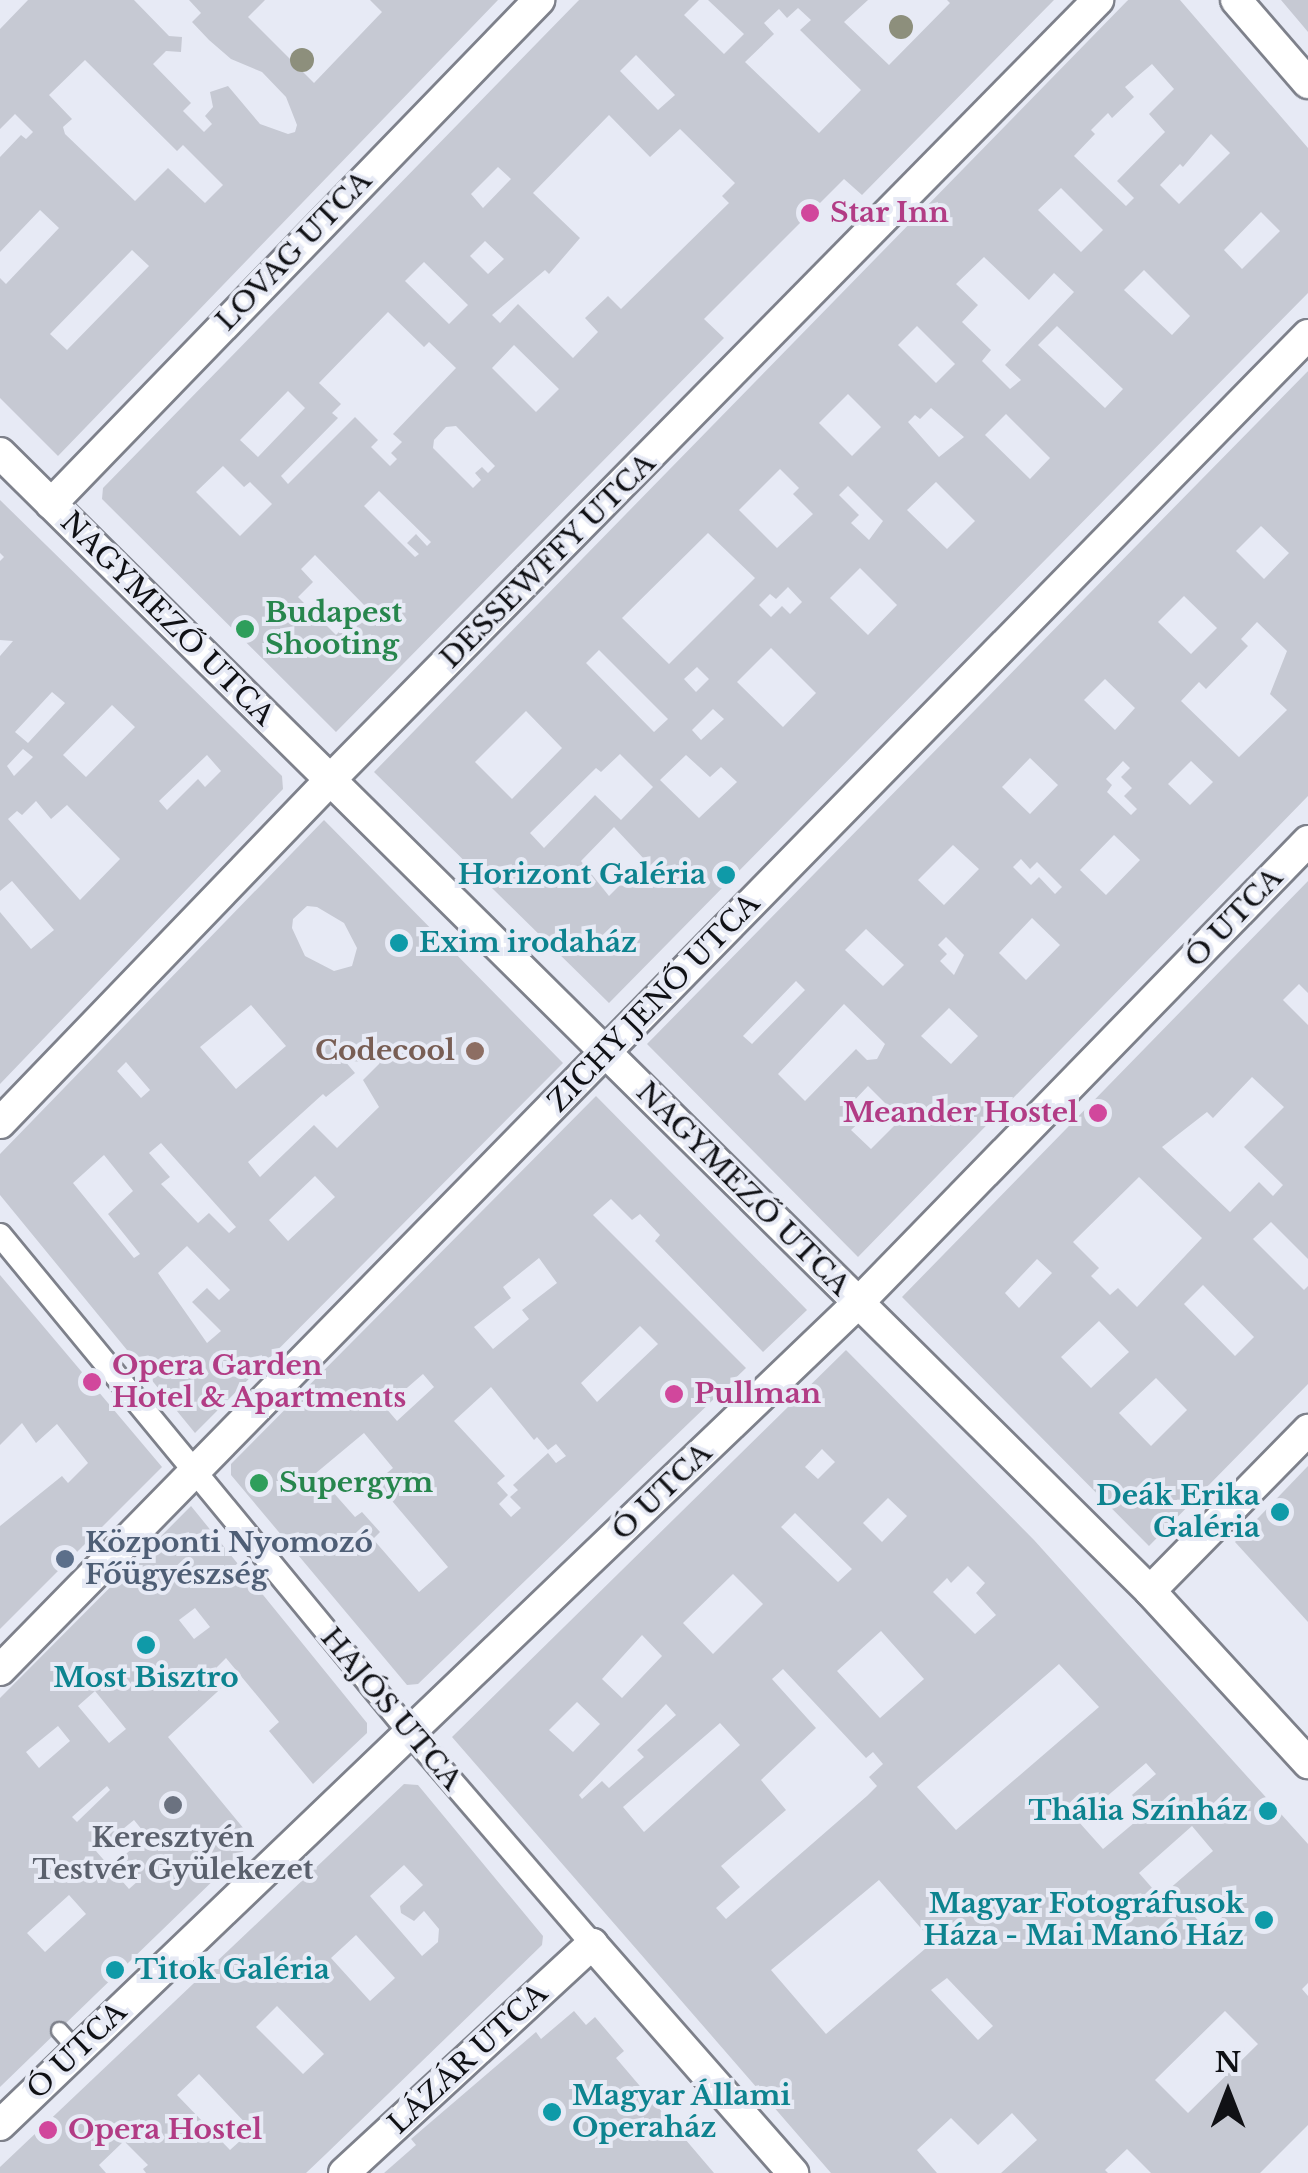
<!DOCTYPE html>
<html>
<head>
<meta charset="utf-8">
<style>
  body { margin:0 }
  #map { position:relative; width:1308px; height:2173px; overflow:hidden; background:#e7eaf5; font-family:"Libre Baskerville",serif }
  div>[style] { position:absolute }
  .building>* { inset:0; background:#c6c9d3 }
  .roads { filter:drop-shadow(2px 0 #7e818b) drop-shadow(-2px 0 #7e818b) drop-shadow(0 2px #7e818b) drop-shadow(0 -2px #7e818b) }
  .service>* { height:15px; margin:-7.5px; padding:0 7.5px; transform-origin:7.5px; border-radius:7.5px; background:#fff }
  .pedestrian>* { height:22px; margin:-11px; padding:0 11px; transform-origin:11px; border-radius:11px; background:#fff }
  .minor>* { height:30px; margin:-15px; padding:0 15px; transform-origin:15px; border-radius:15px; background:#fff }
  .trees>* { width:24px; height:24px; margin:-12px; border-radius:50%; background:#8d8f7c }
  .dots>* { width:28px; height:28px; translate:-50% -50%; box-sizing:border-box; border:5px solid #e7eaf5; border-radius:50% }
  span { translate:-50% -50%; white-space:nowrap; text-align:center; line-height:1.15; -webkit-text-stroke:8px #e7eaf5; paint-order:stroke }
  .hotel-label { font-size:28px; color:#b23c85; font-weight:700 }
  .left { translate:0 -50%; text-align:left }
  .right { translate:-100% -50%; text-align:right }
  .street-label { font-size:28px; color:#101115 }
  .leisure-label { font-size:28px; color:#27864d; font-weight:700 }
  .culture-label { font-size:28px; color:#0d838f; font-weight:700 }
  .education-label { font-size:28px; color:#785e54; font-weight:700 }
  .service-label { font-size:28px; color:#4e5e75; font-weight:700 }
  .worship-label { font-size:28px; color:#5b616d; font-weight:700 }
  .north { position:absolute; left:1178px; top:2043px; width:100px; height:100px; -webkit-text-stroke:8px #e7eaf5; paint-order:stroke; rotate:0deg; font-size:28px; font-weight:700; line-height:40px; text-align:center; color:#101115 }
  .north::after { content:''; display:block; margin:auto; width:35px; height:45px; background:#101115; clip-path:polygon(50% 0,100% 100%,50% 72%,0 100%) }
</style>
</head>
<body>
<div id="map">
  <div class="building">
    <div style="clip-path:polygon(evenodd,28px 0,134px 0,169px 36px,182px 37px,181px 52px,166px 51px,153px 64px,191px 103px,183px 111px,204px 132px,212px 124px,205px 116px,213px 107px,210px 92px,228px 86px,260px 124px,288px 134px,295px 132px,297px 125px,286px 97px,262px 72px,231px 59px,209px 40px,192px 22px,201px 13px,189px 0,265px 0,248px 17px,314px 83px,382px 12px,370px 0,498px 0,58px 456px,0 398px,0 278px,6px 284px,59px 228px,40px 210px,0 252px,0 157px,21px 135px,26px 139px,33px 132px,15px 114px,0 129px,0 29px,28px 0,85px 60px,177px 151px,183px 145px,223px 185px,205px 203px,168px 168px,135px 201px,65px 134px,63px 127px,72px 119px,49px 95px,85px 60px,28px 0,132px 250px,149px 266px,67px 350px,50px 334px,132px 250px)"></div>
    <div style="clip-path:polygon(evenodd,579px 0,699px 0,684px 15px,724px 54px,744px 34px,708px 0,868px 0,844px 22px,889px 65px,950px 3px,947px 0,1054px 0,862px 195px,844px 179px,704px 319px,724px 338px,336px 732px,102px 499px,103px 488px,579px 0,798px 8px,811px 20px,800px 30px,861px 90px,819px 133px,745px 62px,774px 34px,764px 23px,779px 9px,787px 18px,798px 8px,579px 0,636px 55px,675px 95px,658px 110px,620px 71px,636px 55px,579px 0,609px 115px,650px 157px,680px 129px,735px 183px,722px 196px,729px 203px,621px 309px,608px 296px,585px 318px,598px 332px,573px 358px,518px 304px,500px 323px,492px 315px,545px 270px,549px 274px,580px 238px,533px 193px,609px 115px,579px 0,498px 167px,511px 179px,483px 208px,471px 194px,498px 167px,579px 0,485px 241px,504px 259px,488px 274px,470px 256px,485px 241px,579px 0,424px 262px,468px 305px,449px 324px,405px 281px,424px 262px,579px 0,388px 312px,424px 347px,429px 342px,456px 368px,393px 434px,402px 442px,391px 453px,397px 459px,390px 466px,371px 447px,378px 440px,355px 417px,288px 484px,281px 476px,338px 418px,332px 413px,341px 404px,319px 383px,388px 312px,579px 0,514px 345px,559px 389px,536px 412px,492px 368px,514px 345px,579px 0,288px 391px,305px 408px,258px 457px,240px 440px,288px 391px,579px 0,456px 426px,495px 466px,488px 473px,482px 467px,475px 473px,481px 480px,473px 488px,433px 448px,434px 440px,446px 427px,456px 426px,579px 0,223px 466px,244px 487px,250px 482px,272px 504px,240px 536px,196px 492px,223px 466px,579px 0,379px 491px,431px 542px,427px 546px,416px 534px,407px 543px,419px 554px,415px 557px,364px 506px,379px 491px,579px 0,315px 555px,365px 606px,336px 635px,298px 597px,313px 582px,301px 569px,315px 555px)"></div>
    <div style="clip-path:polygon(evenodd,1128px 0,1180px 0,1308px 148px,1308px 293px,609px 1003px,374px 772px,1128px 0,1152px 64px,1174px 89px,1149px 114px,1165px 132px,1117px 181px,1134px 198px,1126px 206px,1074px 156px,1095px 134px,1091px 130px,1108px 113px,1112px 118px,1134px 97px,1125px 87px,1152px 64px,1128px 0,1211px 134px,1230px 153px,1179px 204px,1160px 185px,1180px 164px,1183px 167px,1211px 134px,1128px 0,1061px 188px,1103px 230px,1081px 252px,1038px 210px,1061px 188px,1128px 0,1261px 212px,1280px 231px,1242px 269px,1224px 250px,1261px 212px,1128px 0,984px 257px,1029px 300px,1054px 273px,1074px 292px,1005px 365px,1021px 380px,1010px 389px,982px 361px,991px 350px,962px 322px,978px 305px,956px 284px,984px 257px,1128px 0,1144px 270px,1190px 316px,1172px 335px,1124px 290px,1144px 270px,1128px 0,917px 326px,955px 364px,936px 383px,898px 345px,917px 326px,1128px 0,1057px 326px,1123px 389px,1105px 408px,1038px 345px,1057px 326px,1128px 0,848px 394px,881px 427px,852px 456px,819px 423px,848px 394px,1128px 0,931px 408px,964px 437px,939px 457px,908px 422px,915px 415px,920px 419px,931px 408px,1128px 0,1006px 414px,1050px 458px,1030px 479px,985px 435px,1006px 414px,1128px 0,780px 469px,799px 488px,793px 494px,813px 514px,777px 548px,739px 510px,780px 469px,1128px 0,936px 482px,975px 521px,947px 549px,907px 510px,936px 482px,1128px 0,848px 486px,883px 521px,869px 540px,851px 523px,859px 515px,839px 495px,848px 486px,1128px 0,708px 533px,755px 578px,669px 664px,622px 618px,708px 533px,1128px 0,860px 568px,897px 605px,868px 635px,830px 598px,860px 568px,1128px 0,788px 587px,802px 602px,790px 614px,782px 606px,771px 617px,759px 605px,770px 594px,776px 599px,788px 587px,1128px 0,771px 648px,816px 693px,783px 727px,737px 682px,771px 648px,1128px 0,599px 650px,668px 719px,654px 732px,586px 663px,599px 650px,1128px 0,697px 667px,709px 679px,696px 692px,684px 679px,697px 667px,1128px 0,713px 709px,724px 719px,701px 740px,692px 730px,713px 709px,1128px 0,526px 711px,562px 748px,512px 799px,475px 762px,526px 711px,1128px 0,620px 754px,653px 787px,621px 820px,595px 795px,544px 848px,530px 833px,596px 768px,601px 772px,620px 754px,1128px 0,686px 755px,710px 777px,721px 767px,737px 782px,699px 818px,660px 780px,686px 755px,1128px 0,614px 827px,645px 860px,609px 896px,581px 861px,614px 827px)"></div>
    <div style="clip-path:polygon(1281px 0,1308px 0,1308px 32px,1303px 26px)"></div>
    <div style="clip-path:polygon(evenodd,1308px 371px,1308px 796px,858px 1257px,647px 1044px,1308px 371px,1261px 526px,1289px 553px,1264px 579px,1236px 551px,1261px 526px,1308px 371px,1184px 596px,1217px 628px,1191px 654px,1158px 622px,1184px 596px,1308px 371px,1257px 622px,1287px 651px,1270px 694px,1287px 710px,1239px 757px,1181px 701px,1199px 682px,1206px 689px,1248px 646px,1241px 639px,1257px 622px,1308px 371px,1105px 679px,1135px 708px,1115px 730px,1084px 700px,1105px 679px,1308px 371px,1030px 758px,1058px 785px,1030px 814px,1002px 787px,1030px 758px,1308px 371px,1123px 761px,1130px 768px,1121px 777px,1132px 788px,1124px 796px,1137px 809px,1131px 815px,1107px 792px,1112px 785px,1106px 779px,1123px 761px,1308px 371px,1191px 761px,1213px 782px,1190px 805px,1168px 784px,1191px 761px,1308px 371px,1114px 835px,1140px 860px,1106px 895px,1080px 870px,1114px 835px,1308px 371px,953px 845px,979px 869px,944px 905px,918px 880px,953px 845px,1308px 371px,1021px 859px,1030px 869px,1037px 862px,1062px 887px,1055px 894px,1039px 877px,1031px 885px,1013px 867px,1021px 859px,1308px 371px,1032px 918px,1060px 945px,1026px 980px,999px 953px,1032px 918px,1308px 371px,866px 929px,904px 965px,883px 986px,845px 950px,866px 929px,1308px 371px,946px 937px,964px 955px,954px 975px,940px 961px,947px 954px,938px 945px,946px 937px,1308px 371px,796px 981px,805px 990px,752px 1044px,743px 1036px,796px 981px,1308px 371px,844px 1004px,885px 1044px,877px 1059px,867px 1060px,856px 1049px,805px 1101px,778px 1074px,844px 1004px,1308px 371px,949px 1008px,978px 1036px,951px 1064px,921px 1036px,949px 1008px,1308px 371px,868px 1086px,901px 1119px,871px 1149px,851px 1130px,864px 1118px,850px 1105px,868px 1086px)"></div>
    <div style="clip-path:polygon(evenodd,0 500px,282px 776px,283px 789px,0 1084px,0 912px,31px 949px,54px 930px,12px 881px,0 891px,0 656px,13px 641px,0 640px,0 561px,4px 557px,0 553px,0 500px,52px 692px,65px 703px,28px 743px,15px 732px,52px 692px,0 500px,112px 705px,135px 727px,86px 777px,63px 755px,112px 705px,0 500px,23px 749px,33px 757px,14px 776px,7px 766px,23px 749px,0 500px,207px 755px,221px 771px,205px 787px,198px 779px,167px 810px,159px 801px,207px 755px,0 500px,36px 801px,51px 819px,67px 805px,120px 859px,80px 900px,8px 819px,17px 811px,22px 815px,36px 801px)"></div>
    <div style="clip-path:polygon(evenodd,324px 820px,563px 1063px,195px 1433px,0 1195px,0 1154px,324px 820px,307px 906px,317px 907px,344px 923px,357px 948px,352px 966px,334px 971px,305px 956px,292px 928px,293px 919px,307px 906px,324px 820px,251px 1005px,286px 1046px,236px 1089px,200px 1047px,251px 1005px,324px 820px,344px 1060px,379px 1064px,363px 1080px,379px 1107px,337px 1148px,314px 1125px,260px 1177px,248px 1162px,323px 1094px,326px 1097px,355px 1073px,344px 1060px,324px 820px,126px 1062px,150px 1090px,141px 1098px,117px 1071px,126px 1062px,324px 820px,161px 1143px,236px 1227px,229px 1233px,209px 1213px,198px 1223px,161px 1184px,170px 1177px,149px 1153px,161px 1143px,324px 820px,104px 1155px,133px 1191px,108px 1214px,140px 1254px,134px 1258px,73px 1183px,104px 1155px,324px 820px,315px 1176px,335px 1197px,288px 1241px,269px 1220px,315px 1176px,324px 820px,187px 1246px,230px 1290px,219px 1300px,207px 1288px,192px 1302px,221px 1331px,207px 1343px,158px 1273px,187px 1246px)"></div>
    <div style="clip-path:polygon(evenodd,1308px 881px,1308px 993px,1299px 984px,1283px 1000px,1308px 1025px,1308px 1259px,1271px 1222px,1253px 1239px,1304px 1290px,1308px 1286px,1308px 1384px,1149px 1546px,902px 1297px,1308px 881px,1252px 1077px,1284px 1107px,1244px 1147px,1283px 1185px,1273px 1196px,1259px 1182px,1230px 1212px,1162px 1147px,1207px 1112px,1213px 1118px,1252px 1077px,1308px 881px,1139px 1177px,1202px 1238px,1137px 1307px,1118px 1288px,1110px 1295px,1091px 1276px,1099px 1268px,1073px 1242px,1139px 1177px,1308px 881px,1037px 1259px,1052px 1273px,1019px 1308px,1005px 1293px,1037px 1259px,1308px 881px,1203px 1285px,1254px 1337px,1235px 1356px,1184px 1304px,1203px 1285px,1308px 881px,1099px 1321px,1129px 1352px,1091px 1388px,1061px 1357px,1099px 1321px,1308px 881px,1156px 1378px,1187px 1410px,1151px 1446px,1119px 1413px,1156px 1378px)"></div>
    <div style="clip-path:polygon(evenodd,596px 1096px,807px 1310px,763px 1352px,655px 1241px,660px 1235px,640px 1214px,632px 1220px,611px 1199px,593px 1215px,746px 1368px,418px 1684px,407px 1685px,231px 1475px,231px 1464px,596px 1096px,539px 1258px,557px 1283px,522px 1310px,529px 1319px,493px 1349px,474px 1327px,511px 1298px,503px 1287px,539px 1258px,596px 1096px,640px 1326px,658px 1344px,597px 1402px,581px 1383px,640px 1326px,596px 1096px,423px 1374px,434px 1387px,397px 1421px,385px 1407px,423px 1374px,596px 1096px,491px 1387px,534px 1440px,537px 1437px,548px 1450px,556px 1444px,566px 1456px,556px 1463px,548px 1453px,513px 1485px,518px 1490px,510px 1497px,521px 1508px,511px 1517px,499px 1504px,508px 1495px,497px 1483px,505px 1476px,454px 1421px,491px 1387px,596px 1096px,364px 1433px,393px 1468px,376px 1482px,448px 1567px,419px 1592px,373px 1539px,380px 1532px,362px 1512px,355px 1517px,316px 1473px,364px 1433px)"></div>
    <div style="clip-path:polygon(0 1275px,162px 1467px,0 1629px,0 1526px,62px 1476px,68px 1483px,88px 1463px,57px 1424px,36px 1443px,22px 1423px,0 1445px)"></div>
    <div style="clip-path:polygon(evenodd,846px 1350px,1034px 1540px,1308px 1844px,1308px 1983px,1302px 1989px,1308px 1996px,1308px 2125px,1260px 2173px,1151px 2173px,1127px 2149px,1105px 2170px,1108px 2173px,1001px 2173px,1037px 2140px,1012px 2113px,978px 2145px,951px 2118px,917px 2150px,937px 2173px,831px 2173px,452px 1737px,846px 1350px,822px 1449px,835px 1462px,818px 1479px,805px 1467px,822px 1449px,846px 1350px,888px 1498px,907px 1516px,882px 1542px,863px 1523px,888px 1498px,846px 1350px,795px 1513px,852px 1569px,838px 1582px,781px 1527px,795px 1513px,846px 1350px,968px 1566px,985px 1583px,976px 1593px,996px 1615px,975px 1634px,933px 1592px,947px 1578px,951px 1583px,968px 1566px,846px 1350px,733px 1574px,763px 1604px,713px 1654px,683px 1623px,733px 1574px,846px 1350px,881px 1631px,924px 1679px,880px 1718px,837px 1671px,881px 1631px,846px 1350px,642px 1635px,662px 1656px,622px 1698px,602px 1679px,642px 1635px,846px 1350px,1059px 1664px,1099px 1707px,956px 1830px,917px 1787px,1059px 1664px,846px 1350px,783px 1669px,866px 1758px,873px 1752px,883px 1764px,869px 1777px,877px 1786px,867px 1796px,726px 1919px,716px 1908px,740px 1887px,721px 1866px,786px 1810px,761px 1780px,816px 1728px,772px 1679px,783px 1669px,846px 1350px,577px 1702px,600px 1724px,573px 1752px,549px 1730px,577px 1702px,846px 1350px,666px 1704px,676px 1715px,637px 1750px,644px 1757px,609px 1788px,602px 1781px,582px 1799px,579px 1795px,666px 1704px,846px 1350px,720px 1723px,740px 1745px,644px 1832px,623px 1807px,720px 1723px,846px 1350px,1146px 1763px,1156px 1774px,1132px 1795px,1147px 1812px,1103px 1849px,1078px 1821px,1146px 1763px,846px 1350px,1192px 1826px,1213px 1851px,1160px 1897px,1139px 1873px,1192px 1826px,846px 1350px,879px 1880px,933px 1942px,826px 2034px,771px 1970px,879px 1880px,846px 1350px,1220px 1895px,1232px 1908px,1207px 1931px,1195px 1917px,1220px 1895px,846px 1350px,947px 1978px,993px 2026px,978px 2040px,931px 1990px,947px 1978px,846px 1350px,1225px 2011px,1258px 2044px,1188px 2113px,1155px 2080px,1225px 2011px)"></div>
    <div style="clip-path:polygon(1308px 1466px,1308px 1622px,1235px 1542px)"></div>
    <div style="clip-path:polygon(evenodd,191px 1506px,367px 1723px,367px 1733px,313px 1784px,269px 1731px,279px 1722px,226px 1658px,216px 1668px,228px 1682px,168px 1737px,254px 1841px,0 2087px,0 1698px,191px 1506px,195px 1608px,210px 1627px,194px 1639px,179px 1620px,195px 1608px,191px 1506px,95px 1691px,126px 1729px,109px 1743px,78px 1706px,95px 1691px,191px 1506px,58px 1726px,70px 1741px,39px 1768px,26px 1752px,58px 1726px,191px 1506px,107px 1786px,110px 1790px,77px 1822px,72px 1817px,107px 1786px,191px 1506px,134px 1820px,147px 1836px,120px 1859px,138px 1881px,129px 1889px,96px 1851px,134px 1820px,191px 1506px,69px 1895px,86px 1914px,45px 1952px,27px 1933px,69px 1895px)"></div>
    <div style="clip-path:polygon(evenodd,404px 1784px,418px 1785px,543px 1936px,542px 1945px,326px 2154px,306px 2173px,146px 2173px,143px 2169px,148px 2165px,124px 2141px,99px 2165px,106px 2173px,0 2173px,0 2167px,404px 1784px,404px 1865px,423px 1885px,400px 1906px,401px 1913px,414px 1921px,424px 1911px,439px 1929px,438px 1942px,422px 1956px,370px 1896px,404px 1865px,404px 1784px,356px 1935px,395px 1978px,370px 2001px,331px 1958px,356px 1935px,404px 1784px,277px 2006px,324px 2054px,303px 2074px,256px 2027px,277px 2006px,404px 1784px,199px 2074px,252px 2130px,230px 2150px,177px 2095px,199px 2074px)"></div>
    <div style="clip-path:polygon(574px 2011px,586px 2025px,595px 2017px,624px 2051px,616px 2058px,714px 2173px,384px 2173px,416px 2145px,411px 2139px,536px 2032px,541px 2039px)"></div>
  </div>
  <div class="roads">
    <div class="service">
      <div style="left:59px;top:2030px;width:27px;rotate:48deg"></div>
    </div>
    <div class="pedestrian">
      <div style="left:0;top:1235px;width:646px;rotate:50.52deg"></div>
      <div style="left:411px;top:1734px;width:277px;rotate:49.2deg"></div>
    </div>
    <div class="minor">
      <div style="left:1236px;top:0;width:110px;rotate:49.1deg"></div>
      <div style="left:0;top:453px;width:1618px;rotate:44.7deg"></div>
      <div style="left:1150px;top:1591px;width:234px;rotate:47.4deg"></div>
      <div style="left:51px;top:504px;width:702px;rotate:-45.92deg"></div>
      <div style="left:0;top:1123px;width:476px;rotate:-46.1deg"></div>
      <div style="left:330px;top:780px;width:1095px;rotate:-45.44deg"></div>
      <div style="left:1150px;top:1591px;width:226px;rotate:-45.5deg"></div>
      <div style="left:0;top:1670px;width:1869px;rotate:-45.59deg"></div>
      <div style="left:0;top:2125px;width:1188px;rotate:-43.77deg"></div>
      <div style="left:858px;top:1303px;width:645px;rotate:-45.75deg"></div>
      <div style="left:344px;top:2173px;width:338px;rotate:-42.7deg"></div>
      <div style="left:592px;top:1944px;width:305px;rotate:48.7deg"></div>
    </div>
  </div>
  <div class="trees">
    <div style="left:901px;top:27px"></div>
    <div style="left:302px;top:60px"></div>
  </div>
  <div class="dots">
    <div style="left:810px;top:213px;background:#d1479c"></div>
    <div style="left:245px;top:629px;background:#2e9e5b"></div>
    <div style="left:726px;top:875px;background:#0f9aa8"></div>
    <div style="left:399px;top:943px;background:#0f9aa8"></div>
    <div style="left:475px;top:1051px;background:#8d6e63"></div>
    <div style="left:1098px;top:1113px;background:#d1479c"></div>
    <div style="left:92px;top:1382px;background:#d1479c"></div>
    <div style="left:674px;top:1394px;background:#d1479c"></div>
    <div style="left:259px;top:1483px;background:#2e9e5b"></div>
    <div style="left:1280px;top:1512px;background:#0f9aa8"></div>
    <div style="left:65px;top:1559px;background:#5c6f8a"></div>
    <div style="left:146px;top:1645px;background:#0f9aa8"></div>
    <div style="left:173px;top:1805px;background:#6b7280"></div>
    <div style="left:1268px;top:1811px;background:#0f9aa8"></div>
    <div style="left:1264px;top:1920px;background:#0f9aa8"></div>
    <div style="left:115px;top:1970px;background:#0f9aa8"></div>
    <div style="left:552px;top:2112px;background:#0f9aa8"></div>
    <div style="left:48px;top:2130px;background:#d1479c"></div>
  </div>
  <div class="hotel-label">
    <span class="left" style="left:830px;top:213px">Star Inn</span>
    <span class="right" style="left:1078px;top:1113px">Meander Hostel</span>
    <span class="left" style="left:112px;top:1382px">Opera Garden<br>Hotel &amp; Apartments</span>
    <span class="left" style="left:694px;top:1394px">Pullman</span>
    <span class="left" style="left:68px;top:2130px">Opera Hostel</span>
  </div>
  <div class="street-label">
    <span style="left:294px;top:251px;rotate:-46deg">LOVAG UTCA</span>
    <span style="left:548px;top:561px;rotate:-45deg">DESSEWFFY UTCA</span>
    <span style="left:167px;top:619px;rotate:45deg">NAGYMEZŐ UTCA</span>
    <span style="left:1234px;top:918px;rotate:-46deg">Ó UTCA</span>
    <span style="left:654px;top:1003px;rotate:-46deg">ZICHY JENŐ UTCA</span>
    <span style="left:743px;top:1189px;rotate:45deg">NAGYMEZŐ UTCA</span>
    <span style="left:662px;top:1492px;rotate:-44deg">Ó UTCA</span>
    <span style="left:391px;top:1709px;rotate:50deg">HAJÓS UTCA</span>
    <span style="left:77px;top:2051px;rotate:-44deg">Ó UTCA</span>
    <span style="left:468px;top:2059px;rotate:-43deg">LÁZÁR UTCA</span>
  </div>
  <div class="leisure-label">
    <span class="left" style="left:265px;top:629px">Budapest<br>Shooting</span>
    <span class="left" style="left:279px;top:1483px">Supergym</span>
  </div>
  <div class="culture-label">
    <span class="right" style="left:706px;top:875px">Horizont Galéria</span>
    <span class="left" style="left:419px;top:943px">Exim irodaház</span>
    <span class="right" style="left:1260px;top:1512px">Deák Erika<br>Galéria</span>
    <span style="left:146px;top:1678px">Most Bisztro</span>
    <span class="right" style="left:1248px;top:1811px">Thália Színház</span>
    <span class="right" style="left:1244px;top:1920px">Magyar Fotográfusok<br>Háza - Mai Manó Ház</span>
    <span class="left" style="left:135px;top:1970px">Titok Galéria</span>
    <span class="left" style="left:572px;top:2112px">Magyar Állami<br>Operaház</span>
  </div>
  <div class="education-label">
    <span class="right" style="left:455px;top:1051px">Codecool</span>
  </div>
  <div class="service-label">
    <span class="left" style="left:85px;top:1559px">Központi Nyomozó<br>Főügyészség</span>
  </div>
  <div class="worship-label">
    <span style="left:173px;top:1854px">Keresztyén<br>Testvér Gyülekezet</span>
  </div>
  <div class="north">N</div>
</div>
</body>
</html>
